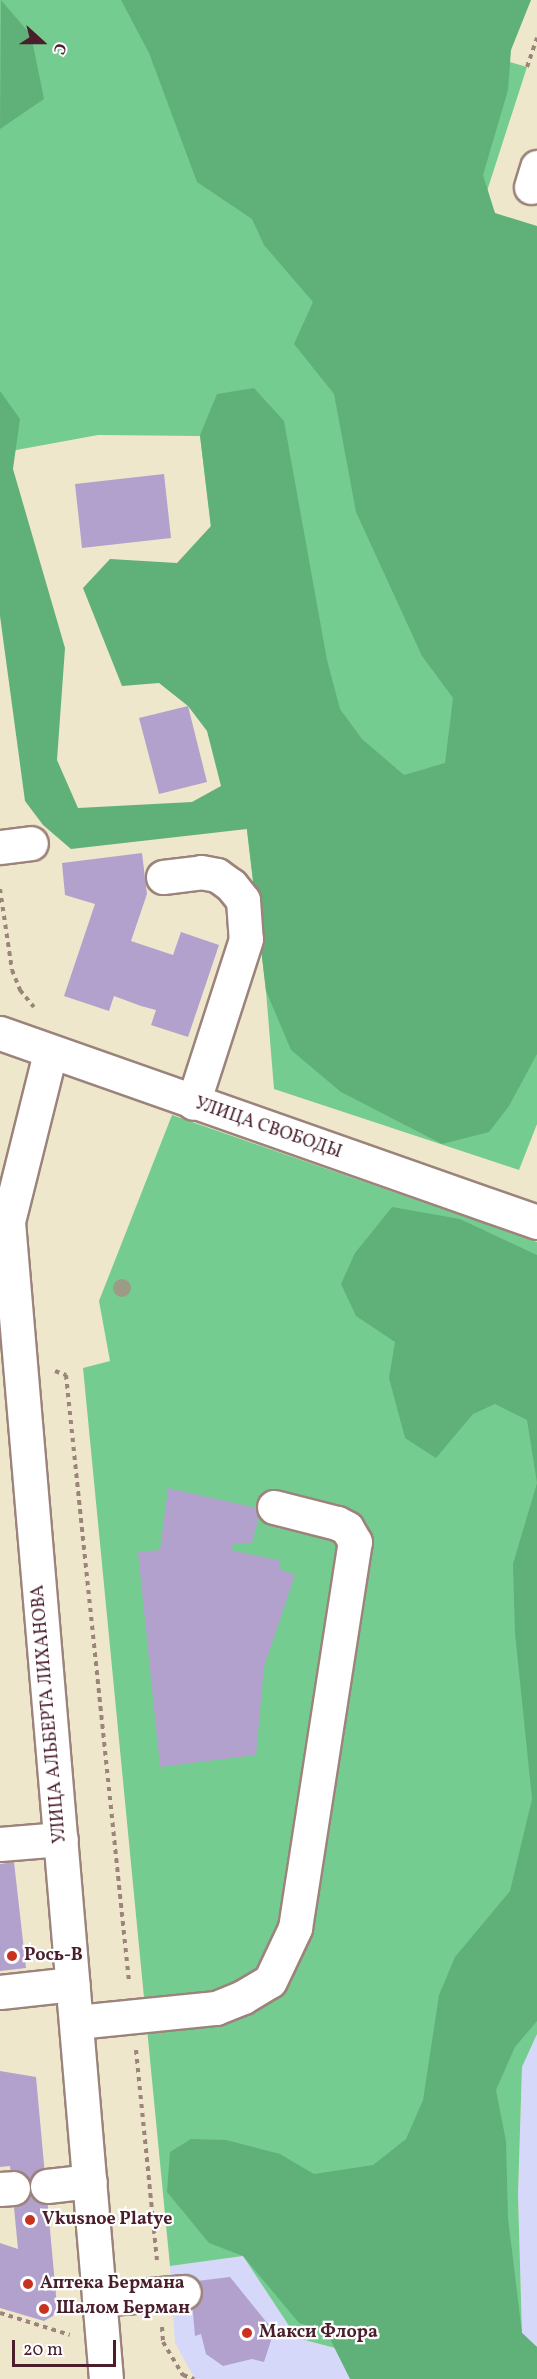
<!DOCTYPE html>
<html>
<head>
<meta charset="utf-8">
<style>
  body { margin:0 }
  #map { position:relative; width:537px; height:2379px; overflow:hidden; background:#efe7cb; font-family:Vollkorn,serif }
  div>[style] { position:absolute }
  .built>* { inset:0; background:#d5d8f9 }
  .green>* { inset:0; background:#75cc90 }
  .forest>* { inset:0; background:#60b07a }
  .building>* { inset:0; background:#b2a1cc }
  .path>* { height:4px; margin-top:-2px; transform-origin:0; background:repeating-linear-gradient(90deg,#9c837b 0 4.5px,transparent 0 9px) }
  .roads { filter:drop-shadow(2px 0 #9c837b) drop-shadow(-2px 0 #9c837b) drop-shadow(0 2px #9c837b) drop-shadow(0 -2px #9c837b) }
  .minor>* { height:33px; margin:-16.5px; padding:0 16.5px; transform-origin:16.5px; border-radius:16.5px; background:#fff }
  .trees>* { width:18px; height:18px; margin:-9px; border-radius:50%; background:#9c9b86 }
  .dots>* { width:16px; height:16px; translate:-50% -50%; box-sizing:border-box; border:3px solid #fff; border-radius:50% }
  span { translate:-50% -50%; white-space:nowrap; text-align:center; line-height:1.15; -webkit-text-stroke:4.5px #fff; paint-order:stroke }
  .street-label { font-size:18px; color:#4a1f2b }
  .poi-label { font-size:18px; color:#4a1f2b; font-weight:700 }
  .left { translate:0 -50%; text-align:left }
  .north { position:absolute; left:12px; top:12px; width:60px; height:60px; -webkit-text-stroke:4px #fff; paint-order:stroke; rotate:111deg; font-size:16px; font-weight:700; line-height:24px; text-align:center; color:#4a1f2b }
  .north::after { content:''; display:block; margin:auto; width:21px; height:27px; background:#4a1f2b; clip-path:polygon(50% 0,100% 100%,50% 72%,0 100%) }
  .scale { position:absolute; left:12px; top:2340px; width:104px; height:27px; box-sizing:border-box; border:3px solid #4a1f2b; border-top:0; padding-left:8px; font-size:18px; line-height:21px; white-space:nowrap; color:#4a1f2b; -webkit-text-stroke:4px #fff; paint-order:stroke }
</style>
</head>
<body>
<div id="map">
  <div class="built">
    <div style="clip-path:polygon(537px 2034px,537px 2347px,522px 2333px,518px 2195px,522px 2067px)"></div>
    <div style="clip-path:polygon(243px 2256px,297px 2338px,453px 2379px,195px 2379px,175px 2343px,170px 2266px)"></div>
  </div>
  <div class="green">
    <div style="clip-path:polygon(0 0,299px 0,527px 67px,478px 219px,537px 239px,537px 1124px,519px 1170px,274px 1089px,266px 991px,200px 436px,98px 435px,0 453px)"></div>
    <div style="clip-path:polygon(172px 1115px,537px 1242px,537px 2034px,522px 2067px,518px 2195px,522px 2333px,537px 2347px,537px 2379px,453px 2379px,297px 2338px,243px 2256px,170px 2266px,83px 1368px,110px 1361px,99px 1301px)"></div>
  </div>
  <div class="forest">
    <div style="clip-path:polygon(1px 0,31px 35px,44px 99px,0 129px)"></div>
    <div style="clip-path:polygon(121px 0,531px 0,511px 50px,508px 90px,483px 175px,495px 213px,537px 226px,537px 1054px,509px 1106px,489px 1132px,442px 1144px,341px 1092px,291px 1050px,266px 991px,247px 829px,71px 849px,43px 825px,25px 801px,0 616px,0 391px,20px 419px,13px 469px,65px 648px,57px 760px,78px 808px,192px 802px,221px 786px,207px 731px,188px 706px,159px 683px,122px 686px,83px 588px,110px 559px,177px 563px,211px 526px,200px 435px,217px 394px,254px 388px,284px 421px,327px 660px,340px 709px,362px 739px,404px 775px,445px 763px,453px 698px,422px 656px,356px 512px,334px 394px,294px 344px,313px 302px,264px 245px,252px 219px,197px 182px,149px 53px)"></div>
    <div style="clip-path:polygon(392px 1207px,460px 1219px,537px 1255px,537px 2021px,515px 2047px,496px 2090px,506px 2141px,508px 2218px,522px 2333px,537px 2347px,537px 2379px,350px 2379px,326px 2331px,299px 2323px,243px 2256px,209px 2243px,167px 2192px,170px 2152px,191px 2139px,226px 2140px,280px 2154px,314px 2174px,373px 2165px,406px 2139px,423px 2100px,439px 1995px,455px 1957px,510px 1891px,532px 1799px,515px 1633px,513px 1564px,537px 1483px,527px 1420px,495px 1404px,473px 1414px,436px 1458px,405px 1438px,389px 1378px,395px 1342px,356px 1316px,341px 1284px,355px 1253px)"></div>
  </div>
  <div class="building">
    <div style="clip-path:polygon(164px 474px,171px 538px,82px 548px,75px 484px)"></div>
    <div style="clip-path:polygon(188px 706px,207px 782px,159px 794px,139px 718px)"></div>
    <div style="clip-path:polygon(142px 853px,147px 894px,131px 941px,173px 955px,181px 932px,219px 945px,188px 1037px,151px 1025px,156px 1010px,141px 1006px,114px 996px,109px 1011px,64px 996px,95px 904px,65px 895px,62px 863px)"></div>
    <div style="clip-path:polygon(168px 1488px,261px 1509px,252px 1543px,234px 1544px,231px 1550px,281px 1561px,279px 1569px,295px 1575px,264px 1667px,256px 1755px,160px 1767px,138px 1552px,160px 1550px)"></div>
    <div style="clip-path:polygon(14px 1862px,26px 1968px,0 1971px,0 1864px)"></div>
    <div style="clip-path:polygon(0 2071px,36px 2077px,57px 2306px,53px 2316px,44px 2321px,0 2308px,0 2243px,18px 2249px,10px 2166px,0 2167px)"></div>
    <div style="clip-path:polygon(230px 2277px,268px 2324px,276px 2325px,264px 2362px,252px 2359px,223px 2366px,206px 2354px,201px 2334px,195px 2336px,192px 2302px,199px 2300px,197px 2281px)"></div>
  </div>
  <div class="path">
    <div style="left:527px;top:67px;width:31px;rotate:-71deg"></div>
    <div style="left:0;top:889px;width:82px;rotate:81.6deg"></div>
    <div style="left:12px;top:970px;width:22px;rotate:68deg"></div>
    <div style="left:20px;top:990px;width:22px;rotate:51deg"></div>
    <div style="left:55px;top:1371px;width:12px;rotate:20deg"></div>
    <div style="left:66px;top:1375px;width:610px;rotate:84.07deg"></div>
    <div style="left:136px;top:2050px;width:211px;rotate:84.3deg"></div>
    <div style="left:0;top:2313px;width:73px;rotate:17.4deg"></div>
    <div style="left:162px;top:2327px;width:15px;rotate:86deg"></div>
    <div style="left:163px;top:2342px;width:39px;rotate:59deg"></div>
    <div style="left:183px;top:2375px;width:12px;rotate:20deg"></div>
  </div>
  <div class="roads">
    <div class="minor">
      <div style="left:531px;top:187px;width:21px;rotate:-73deg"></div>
      <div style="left:0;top:847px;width:31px;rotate:-7deg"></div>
      <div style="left:163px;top:877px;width:38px;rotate:-7deg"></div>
      <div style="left:201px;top:872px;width:16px;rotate:11deg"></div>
      <div style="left:217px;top:875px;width:17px;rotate:36deg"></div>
      <div style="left:231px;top:885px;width:19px;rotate:51deg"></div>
      <div style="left:243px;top:900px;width:39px;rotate:86deg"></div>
      <div style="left:246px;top:939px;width:172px;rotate:107.9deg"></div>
      <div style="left:0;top:1033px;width:569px;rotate:19.39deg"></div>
      <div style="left:50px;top:1053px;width:174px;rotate:104deg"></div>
      <div style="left:8px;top:1222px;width:1161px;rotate:85.16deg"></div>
      <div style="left:0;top:1844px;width:61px;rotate:-4.7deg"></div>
      <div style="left:0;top:1992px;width:73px;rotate:-6.3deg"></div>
      <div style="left:77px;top:2022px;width:140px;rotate:-5.8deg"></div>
      <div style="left:216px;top:2008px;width:29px;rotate:-22deg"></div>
      <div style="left:243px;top:1997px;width:31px;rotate:-31deg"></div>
      <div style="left:270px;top:1981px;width:59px;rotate:-64.7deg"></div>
      <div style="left:295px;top:1928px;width:391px;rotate:-81.2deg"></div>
      <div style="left:355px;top:1542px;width:16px;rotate:-120deg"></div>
      <div style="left:347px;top:1528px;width:11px;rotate:-153deg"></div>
      <div style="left:337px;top:1523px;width:65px;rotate:-165.7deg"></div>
      <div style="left:47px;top:2186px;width:43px;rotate:-6.6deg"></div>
      <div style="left:0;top:2189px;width:13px;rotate:-4deg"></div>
      <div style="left:99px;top:2299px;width:85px;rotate:-4.7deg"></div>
    </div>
  </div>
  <div class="trees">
    <div style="left:122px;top:1288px"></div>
  </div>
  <div class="dots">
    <div style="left:12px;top:1956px;background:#c8321e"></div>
    <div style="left:30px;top:2220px;background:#c8321e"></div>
    <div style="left:28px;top:2284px;background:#c8321e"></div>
    <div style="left:44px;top:2309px;background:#c8321e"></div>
    <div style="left:247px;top:2333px;background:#c8321e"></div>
  </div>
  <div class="street-label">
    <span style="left:268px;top:1129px;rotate:19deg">УЛИЦА СВОБОДЫ</span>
    <span style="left:50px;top:1714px;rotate:-95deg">УЛИЦА АЛЬБЕРТА ЛИХАНОВА</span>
  </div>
  <div class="poi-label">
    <span class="left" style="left:24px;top:1956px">Рось-В</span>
    <span class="left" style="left:42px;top:2220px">Vkusnoe Platye</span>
    <span class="left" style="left:40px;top:2284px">Аптека Бермана</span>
    <span class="left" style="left:56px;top:2309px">Шалом Берман</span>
    <span class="left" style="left:259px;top:2333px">Макси Флора</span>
  </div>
  <div class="north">С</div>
  <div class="scale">20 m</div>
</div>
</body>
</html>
